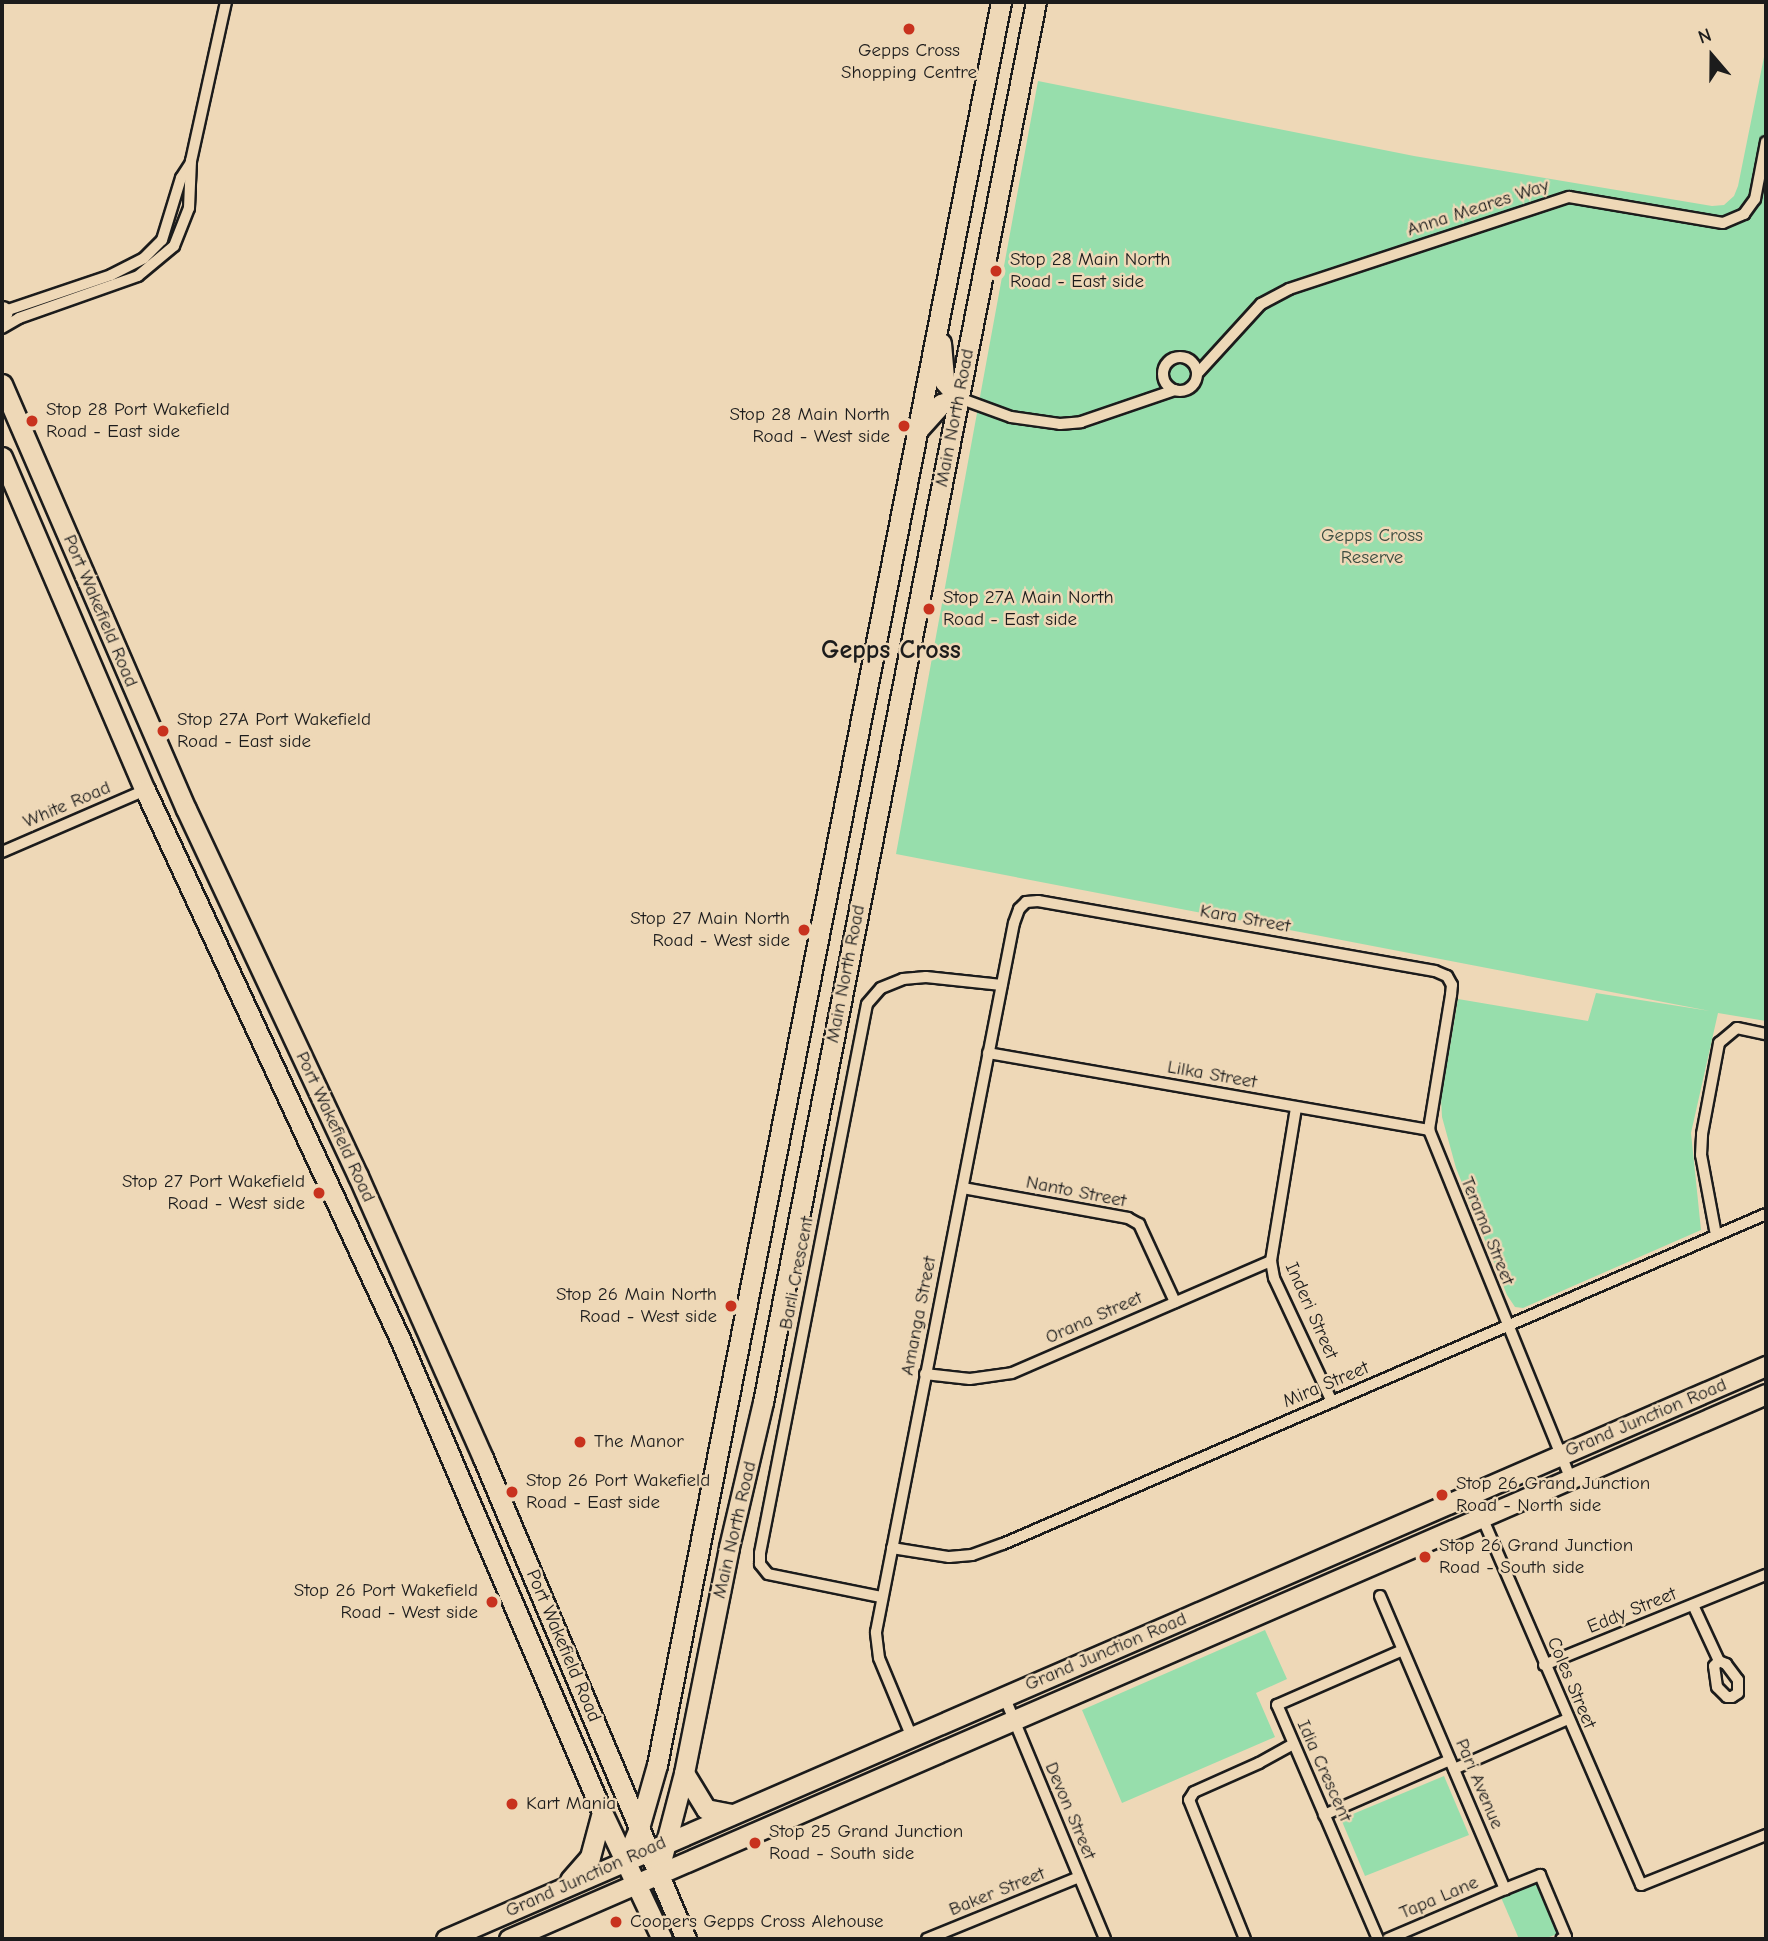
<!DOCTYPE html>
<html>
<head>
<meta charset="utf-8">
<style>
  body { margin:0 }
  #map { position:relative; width:1768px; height:1941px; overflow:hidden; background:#eed8b7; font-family:"Comic Neue",sans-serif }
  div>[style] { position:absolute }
  .green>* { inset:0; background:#97deac }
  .roads { filter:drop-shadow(2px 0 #1c1c1c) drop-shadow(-2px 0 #1c1c1c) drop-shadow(0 2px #1c1c1c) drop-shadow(0 -2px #1c1c1c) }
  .minor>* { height:10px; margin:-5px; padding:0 5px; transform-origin:5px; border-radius:5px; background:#eed8b7 }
  .minor>.ring { margin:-5px; padding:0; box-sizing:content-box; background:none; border:10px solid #eed8b7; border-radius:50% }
  .trunk>* { height:19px; margin:-9.5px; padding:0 9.5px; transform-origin:9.5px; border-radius:9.5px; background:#eed8b7 }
  .dots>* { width:19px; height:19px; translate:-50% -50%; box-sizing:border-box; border:4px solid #eed8b7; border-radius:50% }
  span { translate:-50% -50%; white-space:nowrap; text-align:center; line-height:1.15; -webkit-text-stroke:5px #eed8b7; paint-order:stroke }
  .poi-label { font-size:19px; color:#1c1c1c }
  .left { translate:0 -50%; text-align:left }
  .right { translate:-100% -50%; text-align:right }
  .street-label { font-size:19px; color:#1c1c1c }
  .park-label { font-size:19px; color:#3b4c40 }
  .district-label { font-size:26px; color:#1c1c1c; font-weight:700 }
  .frame { position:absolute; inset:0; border:4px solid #1c1c1c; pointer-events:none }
  .north { position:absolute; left:1677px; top:21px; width:70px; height:70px; -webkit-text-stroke:5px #eed8b7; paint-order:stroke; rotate:340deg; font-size:19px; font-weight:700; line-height:28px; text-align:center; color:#1c1c1c }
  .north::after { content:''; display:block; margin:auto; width:24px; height:32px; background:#1c1c1c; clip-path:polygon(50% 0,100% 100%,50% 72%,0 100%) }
</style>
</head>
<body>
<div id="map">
  <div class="green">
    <div style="clip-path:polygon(1766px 47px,1766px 1021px,1718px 1013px,1691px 1133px,1701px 1230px,1523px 1308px,1515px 1307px,1507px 1295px,1456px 1168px,1442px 1117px,1441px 1099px,1458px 999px,1588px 1021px,1596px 993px,1710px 1011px,896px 854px,1038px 81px,1414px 156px,1712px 206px,1724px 205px,1734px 196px,1738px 186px)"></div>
    <div style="clip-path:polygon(1265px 1630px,1287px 1679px,1256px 1693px,1275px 1737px,1122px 1803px,1082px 1710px)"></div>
    <div style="clip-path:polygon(1444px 1776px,1469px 1835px,1365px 1876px,1341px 1819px)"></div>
    <div style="clip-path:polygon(1538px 1879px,1560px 1933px,1544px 1939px,1519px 1939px,1500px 1895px)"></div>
  </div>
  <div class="roads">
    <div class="minor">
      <div style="left:2px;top:312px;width:115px;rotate:-18.7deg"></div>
      <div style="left:111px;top:275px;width:37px;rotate:-27deg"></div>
      <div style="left:144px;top:258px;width:25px;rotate:-45deg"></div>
      <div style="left:162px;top:240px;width:65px;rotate:-73deg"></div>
      <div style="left:181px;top:178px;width:17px;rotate:-57deg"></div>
      <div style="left:2px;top:328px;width:20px;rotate:-30deg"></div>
      <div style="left:19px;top:318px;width:126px;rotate:-19.4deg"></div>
      <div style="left:138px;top:276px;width:47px;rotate:-39.8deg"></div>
      <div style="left:174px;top:246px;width:41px;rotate:-68.5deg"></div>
      <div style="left:189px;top:208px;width:47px;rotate:-87.6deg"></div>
      <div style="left:191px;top:161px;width:163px;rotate:-77.6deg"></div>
      <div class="ring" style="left:1163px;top:357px;width:24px;height:24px"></div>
      <div style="left:1197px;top:374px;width:95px;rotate:-47.6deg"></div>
      <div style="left:1261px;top:304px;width:32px;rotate:-28deg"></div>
      <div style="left:1289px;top:289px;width:295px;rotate:-18.2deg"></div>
      <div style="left:1569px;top:197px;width:156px;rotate:9.6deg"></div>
      <div style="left:1723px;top:223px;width:23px;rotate:-23deg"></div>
      <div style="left:1744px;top:214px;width:19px;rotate:-54deg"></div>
      <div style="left:1755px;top:199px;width:58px;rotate:-79.1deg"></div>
      <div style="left:959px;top:398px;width:55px;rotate:20.1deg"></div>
      <div style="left:1011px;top:417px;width:49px;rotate:8.1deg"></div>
      <div style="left:1060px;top:424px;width:21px;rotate:-5deg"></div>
      <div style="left:1081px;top:422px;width:99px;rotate:-18.8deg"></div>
      <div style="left:2px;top:852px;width:156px;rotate:-23.4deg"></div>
      <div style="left:988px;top:1053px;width:448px;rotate:9.9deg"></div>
      <div style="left:1296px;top:1108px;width:155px;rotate:99.3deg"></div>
      <div style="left:1271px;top:1261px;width:17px;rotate:80deg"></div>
      <div style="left:1274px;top:1278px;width:137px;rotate:64.9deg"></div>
      <div style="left:963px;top:1188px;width:168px;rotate:10.3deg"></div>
      <div style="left:1128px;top:1218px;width:13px;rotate:29deg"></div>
      <div style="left:1139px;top:1224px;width:86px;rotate:65.2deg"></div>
      <div style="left:1716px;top:1235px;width:81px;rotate:-100.6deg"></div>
      <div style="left:1701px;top:1155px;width:21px;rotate:-87deg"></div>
      <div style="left:1702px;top:1134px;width:93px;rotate:-79.4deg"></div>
      <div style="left:1719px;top:1043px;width:23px;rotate:-40deg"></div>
      <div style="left:1737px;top:1028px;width:30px;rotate:12deg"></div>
      <div style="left:925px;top:1374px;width:45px;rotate:6.3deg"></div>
      <div style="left:970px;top:1379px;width:42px;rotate:-8.1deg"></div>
      <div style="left:1012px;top:1373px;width:282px;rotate:-23.4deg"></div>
      <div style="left:1472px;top:1494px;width:426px;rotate:66.6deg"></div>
      <div style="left:1641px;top:1885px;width:135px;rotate:-21.8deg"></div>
      <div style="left:892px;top:1548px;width:58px;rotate:9deg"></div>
      <div style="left:949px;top:1557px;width:23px;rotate:-5deg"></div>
      <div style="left:972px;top:1555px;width:33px;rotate:-20deg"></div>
      <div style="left:1003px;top:1544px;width:831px;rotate:-23.39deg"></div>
      <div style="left:1380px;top:1596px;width:319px;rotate:66.9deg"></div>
      <div style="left:1505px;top:1889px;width:38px;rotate:-22deg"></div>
      <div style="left:1540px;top:1875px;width:67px;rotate:67.2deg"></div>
      <div style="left:1566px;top:1937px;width:5px;rotate:158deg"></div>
      <div style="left:881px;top:1597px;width:115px;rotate:-168.5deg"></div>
      <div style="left:768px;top:1574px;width:13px;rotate:-129deg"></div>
      <div style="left:760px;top:1564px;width:11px;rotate:-90deg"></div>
      <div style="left:760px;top:1553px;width:559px;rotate:-78.97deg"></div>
      <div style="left:867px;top:1004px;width:21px;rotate:-49deg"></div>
      <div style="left:881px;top:988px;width:24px;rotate:-22deg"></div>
      <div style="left:903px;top:979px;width:23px;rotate:-5deg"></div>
      <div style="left:926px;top:977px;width:76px;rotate:6deg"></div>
      <div style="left:1693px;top:1605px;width:62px;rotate:65.1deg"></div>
      <div style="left:1719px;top:1661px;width:8px;rotate:23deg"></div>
      <div style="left:1726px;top:1664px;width:20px;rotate:53deg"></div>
      <div style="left:1738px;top:1680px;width:13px;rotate:90deg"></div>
      <div style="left:1738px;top:1693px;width:7px;rotate:146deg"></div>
      <div style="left:1732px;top:1697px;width:5px;rotate:180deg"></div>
      <div style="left:1727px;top:1697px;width:14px;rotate:-135deg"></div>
      <div style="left:1717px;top:1687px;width:21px;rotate:-98deg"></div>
      <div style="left:1714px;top:1666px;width:7px;rotate:-45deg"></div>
      <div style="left:1544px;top:1665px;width:240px;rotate:-22.1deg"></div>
      <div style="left:1004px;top:1696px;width:263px;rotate:67.4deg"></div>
      <div style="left:911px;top:1735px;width:83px;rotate:-112.6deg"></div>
      <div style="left:879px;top:1658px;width:26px;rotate:-97deg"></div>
      <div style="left:876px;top:1632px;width:722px;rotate:-78.99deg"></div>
      <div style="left:1014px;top:923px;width:15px;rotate:-70deg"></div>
      <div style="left:1019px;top:909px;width:10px;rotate:-45deg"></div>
      <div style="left:1026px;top:902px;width:12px;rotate:-5deg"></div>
      <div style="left:1038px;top:901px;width:403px;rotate:10deg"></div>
      <div style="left:1435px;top:971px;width:13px;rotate:23deg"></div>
      <div style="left:1447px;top:976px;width:10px;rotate:61deg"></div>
      <div style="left:1452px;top:985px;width:10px;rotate:96deg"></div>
      <div style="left:1451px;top:995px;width:137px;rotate:99.3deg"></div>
      <div style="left:1429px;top:1130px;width:377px;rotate:67.9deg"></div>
      <div style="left:1454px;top:1769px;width:124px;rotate:-23.7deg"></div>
      <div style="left:1324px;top:1815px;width:137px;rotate:-23.6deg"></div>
      <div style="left:927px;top:1939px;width:164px;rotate:-22.2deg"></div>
      <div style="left:1245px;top:1939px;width:150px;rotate:-111.9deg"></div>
      <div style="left:1189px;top:1800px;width:9px;rotate:-58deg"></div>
      <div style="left:1194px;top:1792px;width:71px;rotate:-24deg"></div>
      <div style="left:1259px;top:1763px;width:39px;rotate:-29deg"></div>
      <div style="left:1378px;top:1939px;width:255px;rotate:-113.3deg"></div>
      <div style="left:1277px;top:1705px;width:137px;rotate:-23.6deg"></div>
      <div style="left:1388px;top:1939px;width:127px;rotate:-23.1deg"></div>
    </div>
    <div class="trunk">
      <div style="left:2px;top:311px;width:1px;rotate:45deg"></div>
      <div style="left:941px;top:343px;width:38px;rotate:85deg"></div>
      <div style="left:944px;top:381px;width:23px;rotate:49deg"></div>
      <div style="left:2px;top:384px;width:463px;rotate:66.6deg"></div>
      <div style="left:186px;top:809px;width:405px;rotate:64.9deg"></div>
      <div style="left:358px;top:1176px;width:308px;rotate:66.1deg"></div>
      <div style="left:483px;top:1458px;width:522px;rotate:67.12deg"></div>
      <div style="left:916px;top:432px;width:38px;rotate:-48deg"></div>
      <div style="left:941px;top:404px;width:19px;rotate:-18deg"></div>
      <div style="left:2px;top:457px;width:362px;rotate:66.8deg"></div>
      <div style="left:145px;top:790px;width:605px;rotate:65.09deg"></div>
      <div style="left:400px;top:1339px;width:514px;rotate:66.87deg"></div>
      <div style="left:602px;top:1812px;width:140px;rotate:64.7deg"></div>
      <div style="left:684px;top:1773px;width:42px;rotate:58.6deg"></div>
      <div style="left:706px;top:1809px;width:25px;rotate:11deg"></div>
      <div style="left:626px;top:1859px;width:34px;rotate:-67deg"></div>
      <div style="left:639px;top:1828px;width:66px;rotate:-74.1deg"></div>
      <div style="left:657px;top:1765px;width:1796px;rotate:-78.96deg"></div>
      <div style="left:658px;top:1873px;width:103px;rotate:-75.4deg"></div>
      <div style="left:684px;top:1773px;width:230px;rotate:-78.7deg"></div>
      <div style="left:729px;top:1547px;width:149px;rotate:-76.8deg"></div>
      <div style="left:763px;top:1402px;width:1426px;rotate:-78.97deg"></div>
      <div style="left:570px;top:1880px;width:30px;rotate:-49deg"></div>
      <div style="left:590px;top:1857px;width:47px;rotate:-75.1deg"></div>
      <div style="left:446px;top:1939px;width:1439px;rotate:-23.47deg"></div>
      <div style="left:509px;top:1939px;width:1370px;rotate:-23.44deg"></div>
    </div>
  </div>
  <div class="dots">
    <div style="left:909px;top:29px;background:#c8321e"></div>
    <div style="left:996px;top:271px;background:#c8321e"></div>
    <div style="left:32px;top:421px;background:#c8321e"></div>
    <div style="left:904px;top:426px;background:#c8321e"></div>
    <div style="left:929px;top:609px;background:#c8321e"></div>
    <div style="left:163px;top:731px;background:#c8321e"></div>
    <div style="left:804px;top:930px;background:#c8321e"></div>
    <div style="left:319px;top:1193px;background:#c8321e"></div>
    <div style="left:731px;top:1306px;background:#c8321e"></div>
    <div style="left:580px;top:1442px;background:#c8321e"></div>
    <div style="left:512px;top:1492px;background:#c8321e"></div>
    <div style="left:1442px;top:1495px;background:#c8321e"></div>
    <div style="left:1425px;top:1557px;background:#c8321e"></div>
    <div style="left:492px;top:1602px;background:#c8321e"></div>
    <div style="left:512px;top:1804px;background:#c8321e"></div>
    <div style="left:755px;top:1843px;background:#c8321e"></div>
    <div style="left:616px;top:1922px;background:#c8321e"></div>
  </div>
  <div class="poi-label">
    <span style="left:909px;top:62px">Gepps Cross<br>Shopping Centre</span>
    <span class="left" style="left:1010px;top:271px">Stop 28 Main North<br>Road - East side</span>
    <span class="left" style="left:46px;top:421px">Stop 28 Port Wakefield<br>Road - East side</span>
    <span class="right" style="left:890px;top:426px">Stop 28 Main North<br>Road - West side</span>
    <span class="left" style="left:943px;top:609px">Stop 27A Main North<br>Road - East side</span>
    <span class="left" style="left:177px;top:731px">Stop 27A Port Wakefield<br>Road - East side</span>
    <span class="right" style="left:790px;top:930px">Stop 27 Main North<br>Road - West side</span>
    <span class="right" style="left:305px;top:1193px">Stop 27 Port Wakefield<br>Road - West side</span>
    <span class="right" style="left:717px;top:1306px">Stop 26 Main North<br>Road - West side</span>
    <span class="left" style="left:594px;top:1442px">The Manor</span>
    <span class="left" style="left:526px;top:1492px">Stop 26 Port Wakefield<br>Road - East side</span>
    <span class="left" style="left:1456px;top:1495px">Stop 26 Grand Junction<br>Road - North side</span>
    <span class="left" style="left:1439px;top:1557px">Stop 26 Grand Junction<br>Road - South side</span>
    <span class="right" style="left:478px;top:1602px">Stop 26 Port Wakefield<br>Road - West side</span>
    <span class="left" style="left:526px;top:1804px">Kart Mania</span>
    <span class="left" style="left:769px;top:1843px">Stop 25 Grand Junction<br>Road - South side</span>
    <span class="left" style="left:630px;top:1922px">Coopers Gepps Cross Alehouse</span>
  </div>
  <div class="street-label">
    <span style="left:1478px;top:208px;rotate:-18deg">Anna Meares Way</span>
    <span style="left:955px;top:418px;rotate:-79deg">Main North Road</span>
    <span style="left:100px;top:611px;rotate:67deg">Port Wakefield Road</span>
    <span style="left:67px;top:805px;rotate:-23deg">White Road</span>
    <span style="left:1245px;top:919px;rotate:10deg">Kara Street</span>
    <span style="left:846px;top:974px;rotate:-79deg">Main North Road</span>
    <span style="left:1212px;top:1075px;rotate:10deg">Lilka Street</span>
    <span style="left:335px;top:1127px;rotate:65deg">Port Wakefield Road</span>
    <span style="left:1076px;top:1192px;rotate:11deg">Nanto Street</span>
    <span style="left:1487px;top:1231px;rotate:68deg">Terama Street</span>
    <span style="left:797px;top:1273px;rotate:-79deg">Barli Crescent</span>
    <span style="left:1311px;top:1311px;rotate:66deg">Inderi Street</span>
    <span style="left:919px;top:1316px;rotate:-79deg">Amanga Street</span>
    <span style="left:1094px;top:1318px;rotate:-24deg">Orana Street</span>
    <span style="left:1326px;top:1385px;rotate:-23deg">Mira Street</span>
    <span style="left:1646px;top:1418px;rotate:-23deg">Grand Junction Road</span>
    <span style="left:735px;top:1530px;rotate:-77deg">Main North Road</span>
    <span style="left:1632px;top:1611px;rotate:-22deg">Eddy Street</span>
    <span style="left:563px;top:1646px;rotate:67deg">Port Wakefield Road</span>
    <span style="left:1106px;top:1652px;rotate:-23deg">Grand Junction Road</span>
    <span style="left:1571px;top:1683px;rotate:67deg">Coles Street</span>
    <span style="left:1324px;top:1771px;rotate:66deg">Idia Crescent</span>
    <span style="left:1479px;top:1784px;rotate:67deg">Pari Avenue</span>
    <span style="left:1070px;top:1811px;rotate:67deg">Devon Street</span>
    <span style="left:586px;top:1877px;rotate:-24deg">Grand Junction Road</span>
    <span style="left:997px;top:1892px;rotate:-22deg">Baker Street</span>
    <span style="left:1439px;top:1898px;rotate:-23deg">Tapa Lane</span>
  </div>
  <div class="park-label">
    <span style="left:1372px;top:547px">Gepps Cross<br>Reserve</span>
  </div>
  <div class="district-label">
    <span style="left:891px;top:651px">Gepps Cross</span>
  </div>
  <div class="frame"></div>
  <div class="north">N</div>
</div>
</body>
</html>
